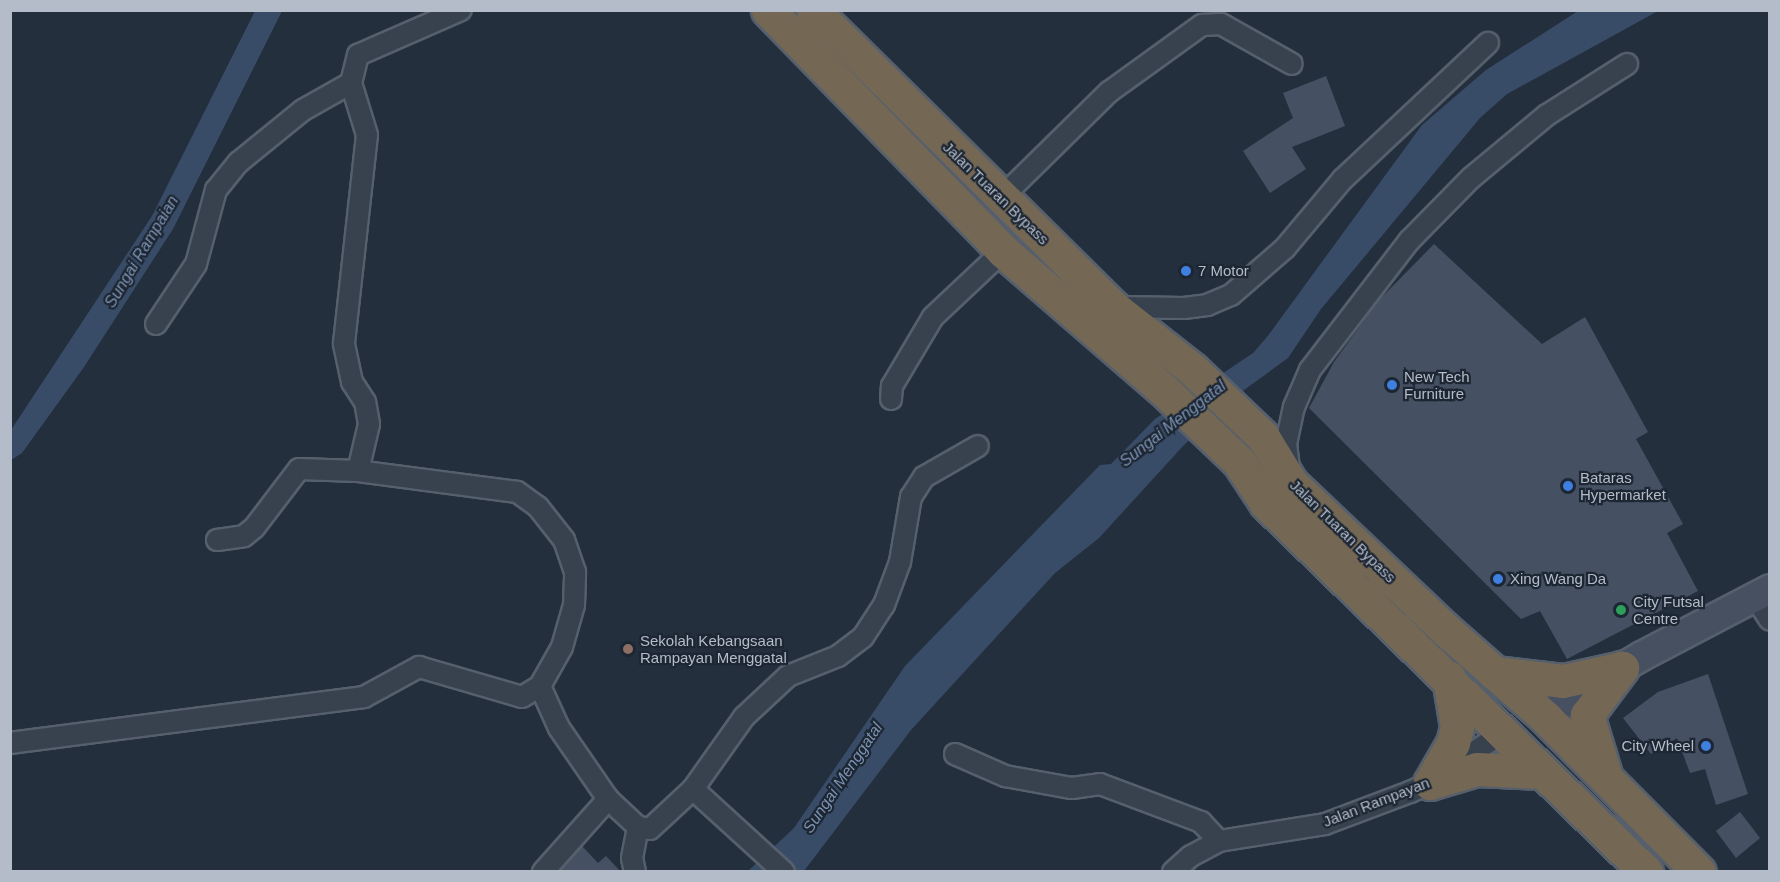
<!DOCTYPE html>
<html>
<head>
<meta charset="utf-8">
<style>
  body { margin:0 }
  #map { position:relative; width:1780px; height:882px; overflow:hidden; background:#242f3e; font-family:Arial,sans-serif }
  div>[style] { position:absolute }
  .water>* { inset:0; background:#394c67 }
  .building>* { inset:0; background:#455162 }
  .roads { filter:drop-shadow(2px 0 #565f6c) drop-shadow(-2px 0 #565f6c) drop-shadow(0 2px #565f6c) drop-shadow(0 -2px #565f6c) }
  .street>* { height:20px; margin:-10px; padding:0 10px; transform-origin:10px; border-radius:10px; background:#38414e }
  .secondary>* { height:28px; margin:-14px; padding:0 14px; transform-origin:14px; border-radius:14px; background:#465061 }
  .highway>* { height:33px; margin:-16.5px; padding:0 16.5px; transform-origin:16.5px; border-radius:16.5px; background:#746855 }
  .dots>* { width:16px; height:16px; translate:-50% -50%; box-sizing:border-box; border:3px solid #1d2633; border-radius:50% }
  span { translate:-50% -50%; white-space:nowrap; text-align:center; line-height:1.15; -webkit-text-stroke:4.5px #1d2633; paint-order:stroke }
  .street-label { font-size:15px; color:#b4bcc9 }
  .poi-label { font-size:15px; color:#b4bcc9 }
  .left { translate:0 -50%; text-align:left }
  .right { translate:-100% -50%; text-align:right }
  .water-label { font-size:16px; color:#7c92b1; font-style:italic }
  .frame { position:absolute; inset:0; border:12px solid #b4bcc9; pointer-events:none }
</style>
</head>
<body>
<div id="map">
  <div class="water">
    <div style="clip-path:polygon(255px 11px,282px 11px,173px 229px,84px 367px,22px 453px,11px 460px,11px 430px,152px 216px)"></div>
    <div style="clip-path:polygon(1578px 11px,1658px 11px,1507px 94px,1480px 118px,1321px 309px,1288px 358px,1233px 398px,1183px 446px,1099px 538px,1055px 573px,911px 730px,804px 871px,747px 872px,794px 828px,905px 666px,1100px 465px,1111px 464px,1155px 419px,1253px 353px,1267px 337px,1422px 125px,1486px 70px)"></div>
  </div>
  <div class="building">
    <div style="clip-path:polygon(1326px 76px,1345px 126px,1292px 147px,1306px 169px,1270px 193px,1243px 151px,1293px 118px,1283px 93px)"></div>
    <div style="clip-path:polygon(1434px 244px,1542px 344px,1585px 317px,1648px 432px,1636px 439px,1683px 524px,1667px 533px,1698px 591px,1567px 659px,1540px 611px,1521px 619px,1309px 408px,1334px 362px,1378px 301px)"></div>
    <div style="clip-path:polygon(1708px 674px,1748px 794px,1716px 805px,1705px 769px,1690px 773px,1677px 738px,1651px 754px,1623px 718px,1658px 692px)"></div>
    <div style="clip-path:polygon(1740px 812px,1760px 838px,1736px 858px,1716px 831px)"></div>
    <div style="clip-path:polygon(582px 846px,598px 863px,606px 856px,621px 872px,560px 872px)"></div>
  </div>
  <div class="roads">
    <div class="street">
      <div style="left:1002px;top:197px;width:150px;rotate:-44.5deg"></div>
      <div style="left:1109px;top:92px;width:115px;rotate:-35.8deg"></div>
      <div style="left:1202px;top:25px;width:19px;rotate:-3deg"></div>
      <div style="left:1221px;top:24px;width:81px;rotate:29.4deg"></div>
      <div style="left:1113px;top:307px;width:71px;rotate:0.8deg"></div>
      <div style="left:1184px;top:308px;width:23px;rotate:-7deg"></div>
      <div style="left:1207px;top:305px;width:26px;rotate:-23deg"></div>
      <div style="left:1231px;top:295px;width:72px;rotate:-41deg"></div>
      <div style="left:1285px;top:248px;width:90px;rotate:-50deg"></div>
      <div style="left:1343px;top:179px;width:199px;rotate:-43.2deg"></div>
      <div style="left:156px;top:324px;width:72px;rotate:-56.3deg"></div>
      <div style="left:196px;top:264px;width:77px;rotate:-74.9deg"></div>
      <div style="left:216px;top:190px;width:36px;rotate:-51deg"></div>
      <div style="left:239px;top:162px;width:82px;rotate:-39.1deg"></div>
      <div style="left:303px;top:110px;width:55px;rotate:-29.4deg"></div>
      <div style="left:891px;top:399px;width:13px;rotate:-86deg"></div>
      <div style="left:892px;top:386px;width:80px;rotate:-59.3deg"></div>
      <div style="left:933px;top:317px;width:96px;rotate:-43.3deg"></div>
      <div style="left:1289px;top:468px;width:24px;rotate:-97deg"></div>
      <div style="left:1286px;top:444px;width:38px;rotate:-78deg"></div>
      <div style="left:1294px;top:407px;width:40px;rotate:-66.6deg"></div>
      <div style="left:1310px;top:370px;width:163px;rotate:-52.5deg"></div>
      <div style="left:1409px;top:241px;width:88px;rotate:-45.5deg"></div>
      <div style="left:1471px;top:178px;width:99px;rotate:-39.7deg"></div>
      <div style="left:1547px;top:115px;width:95px;rotate:-32.5deg"></div>
      <div style="left:217px;top:540px;width:27px;rotate:-8deg"></div>
      <div style="left:244px;top:536px;width:13px;rotate:-39deg"></div>
      <div style="left:254px;top:528px;width:74px;rotate:-52.7deg"></div>
      <div style="left:299px;top:469px;width:59px;rotate:1.9deg"></div>
      <div style="left:1755px;top:597px;width:27px;rotate:57deg"></div>
      <div style="left:540px;top:686px;width:46px;rotate:65.7deg"></div>
      <div style="left:559px;top:728px;width:86px;rotate:55.4deg"></div>
      <div style="left:608px;top:799px;width:41px;rotate:43deg"></div>
      <div style="left:638px;top:827px;width:12px;rotate:9deg"></div>
      <div style="left:650px;top:829px;width:59px;rotate:-42.9deg"></div>
      <div style="left:693px;top:789px;width:88px;rotate:-54.7deg"></div>
      <div style="left:744px;top:717px;width:60px;rotate:-43deg"></div>
      <div style="left:788px;top:676px;width:54px;rotate:-21.8deg"></div>
      <div style="left:838px;top:656px;width:31px;rotate:-37deg"></div>
      <div style="left:863px;top:637px;width:38px;rotate:-57deg"></div>
      <div style="left:884px;top:605px;width:46px;rotate:-69.6deg"></div>
      <div style="left:900px;top:562px;width:66px;rotate:-80.4deg"></div>
      <div style="left:911px;top:497px;width:24px;rotate:-57deg"></div>
      <div style="left:924px;top:477px;width:62px;rotate:-29.9deg"></div>
      <div style="left:10px;top:743px;width:357px;rotate:-7.4deg"></div>
      <div style="left:364px;top:697px;width:63px;rotate:-28.6deg"></div>
      <div style="left:419px;top:667px;width:107px;rotate:16.2deg"></div>
      <div style="left:522px;top:697px;width:21px;rotate:-31deg"></div>
      <div style="left:540px;top:686px;width:45px;rotate:-60.6deg"></div>
      <div style="left:562px;top:647px;width:44px;rotate:-74.1deg"></div>
      <div style="left:574px;top:605px;width:33px;rotate:-88deg"></div>
      <div style="left:575px;top:572px;width:34px;rotate:-109deg"></div>
      <div style="left:564px;top:540px;width:42px;rotate:-128.2deg"></div>
      <div style="left:538px;top:507px;width:26px;rotate:-144deg"></div>
      <div style="left:517px;top:492px;width:160px;rotate:-172.5deg"></div>
      <div style="left:358px;top:471px;width:48px;rotate:-76.8deg"></div>
      <div style="left:369px;top:424px;width:22px;rotate:-100deg"></div>
      <div style="left:365px;top:402px;width:24px;rotate:-123deg"></div>
      <div style="left:352px;top:382px;width:40px;rotate:-102deg"></div>
      <div style="left:344px;top:343px;width:209px;rotate:-83.7deg"></div>
      <div style="left:367px;top:135px;width:54px;rotate:-107.1deg"></div>
      <div style="left:351px;top:83px;width:29px;rotate:-76deg"></div>
      <div style="left:358px;top:55px;width:112px;rotate:-23.6deg"></div>
      <div style="left:955px;top:754px;width:55px;rotate:23.7deg"></div>
      <div style="left:1005px;top:776px;width:68px;rotate:10.2deg"></div>
      <div style="left:1072px;top:788px;width:28px;rotate:-8deg"></div>
      <div style="left:1100px;top:784px;width:108px;rotate:20.6deg"></div>
      <div style="left:1201px;top:822px;width:26px;rotate:47deg"></div>
      <div style="left:693px;top:789px;width:123px;rotate:42.4deg"></div>
      <div style="left:543px;top:872px;width:98px;rotate:-48.3deg"></div>
      <div style="left:635px;top:872px;width:14px;rotate:-102deg"></div>
      <div style="left:632px;top:858px;width:32px;rotate:-79deg"></div>
      <div style="left:1173px;top:872px;width:24px;rotate:-42deg"></div>
      <div style="left:1191px;top:856px;width:32px;rotate:-28deg"></div>
      <div style="left:1219px;top:841px;width:107px;rotate:-9.1deg"></div>
      <div style="left:1325px;top:824px;width:91px;rotate:-20.6deg"></div>
      <div style="left:1410px;top:792px;width:22px;rotate:-24deg"></div>
      <div style="left:1430px;top:783px;width:89px;rotate:-34.9deg"></div>
    </div>
    <div class="secondary">
      <div style="left:1546px;top:718px;width:30px;rotate:-40deg"></div>
      <div style="left:1569px;top:699px;width:85px;rotate:-30.5deg"></div>
      <div style="left:1642px;top:656px;width:144px;rotate:-27.6deg"></div>
    </div>
    <div class="highway">
      <div style="left:768px;top:10px;width:337px;rotate:45.7deg"></div>
      <div style="left:1003px;top:251px;width:220px;rotate:40.9deg"></div>
      <div style="left:1169px;top:395px;width:97px;rotate:43.7deg"></div>
      <div style="left:1239px;top:462px;width:49px;rotate:56.6deg"></div>
      <div style="left:1266px;top:503px;width:530px;rotate:44.16deg"></div>
      <div style="left:813px;top:10px;width:422px;rotate:44.7deg"></div>
      <div style="left:1113px;top:307px;width:102px;rotate:38.2deg"></div>
      <div style="left:1193px;top:370px;width:97px;rotate:43.7deg"></div>
      <div style="left:1263px;top:437px;width:54px;rotate:58.7deg"></div>
      <div style="left:1291px;top:483px;width:214px;rotate:43.5deg"></div>
      <div style="left:1446px;top:630px;width:133px;rotate:41.3deg"></div>
      <div style="left:1546px;top:718px;width:217px;rotate:45.2deg"></div>
      <div style="left:1494px;top:673px;width:69px;rotate:6.6deg"></div>
      <div style="left:1563px;top:681px;width:60px;rotate:-12.4deg"></div>
      <div style="left:1604px;top:771px;width:59px;rotate:-106.9deg"></div>
      <div style="left:1587px;top:715px;width:59px;rotate:-53.3deg"></div>
      <div style="left:1430px;top:783px;width:49px;rotate:-16.6deg"></div>
      <div style="left:1477px;top:769px;width:64px;rotate:2.7deg"></div>
      <div style="left:1430px;top:783px;width:46px;rotate:-60.1deg"></div>
      <div style="left:1453px;top:743px;width:16px;rotate:-76deg"></div>
      <div style="left:1457px;top:727px;width:50px;rotate:-99.3deg"></div>
    </div>
  </div>
  <div class="dots">
    <div style="left:1186px;top:271px;background:#3f7fe0"></div>
    <div style="left:1392px;top:385px;background:#3f7fe0"></div>
    <div style="left:1568px;top:486px;background:#3f7fe0"></div>
    <div style="left:1498px;top:579px;background:#3f7fe0"></div>
    <div style="left:1621px;top:610px;background:#2e9e5b"></div>
    <div style="left:628px;top:649px;background:#8d6e63"></div>
    <div style="left:1706px;top:746px;background:#3f7fe0"></div>
  </div>
  <div class="street-label">
    <span style="left:996px;top:193px;rotate:44deg">Jalan Tuaran Bypass</span>
    <span style="left:1343px;top:531px;rotate:44deg">Jalan Tuaran Bypass</span>
    <span style="left:1376px;top:802px;rotate:-21deg">Jalan Rampayan</span>
  </div>
  <div class="poi-label">
    <span class="left" style="left:1198px;top:271px">7 Motor</span>
    <span class="left" style="left:1404px;top:385px">New Tech<br>Furniture</span>
    <span class="left" style="left:1580px;top:486px">Bataras<br>Hypermarket</span>
    <span class="left" style="left:1510px;top:579px">Xing Wang Da</span>
    <span class="left" style="left:1633px;top:610px">City Futsal<br>Centre</span>
    <span class="left" style="left:640px;top:649px">Sekolah Kebangsaan<br>Rampayan Menggatal</span>
    <span class="right" style="left:1694px;top:746px">City Wheel</span>
  </div>
  <div class="water-label">
    <span style="left:142px;top:252px;rotate:-59deg">Sungai Rampaian</span>
    <span style="left:1173px;top:424px;rotate:-38deg">Sungai Menggatal</span>
    <span style="left:843px;top:778px;rotate:-56deg">Sungai Menggatal</span>
  </div>
  <div class="frame"></div>
</div>
</body>
</html>
